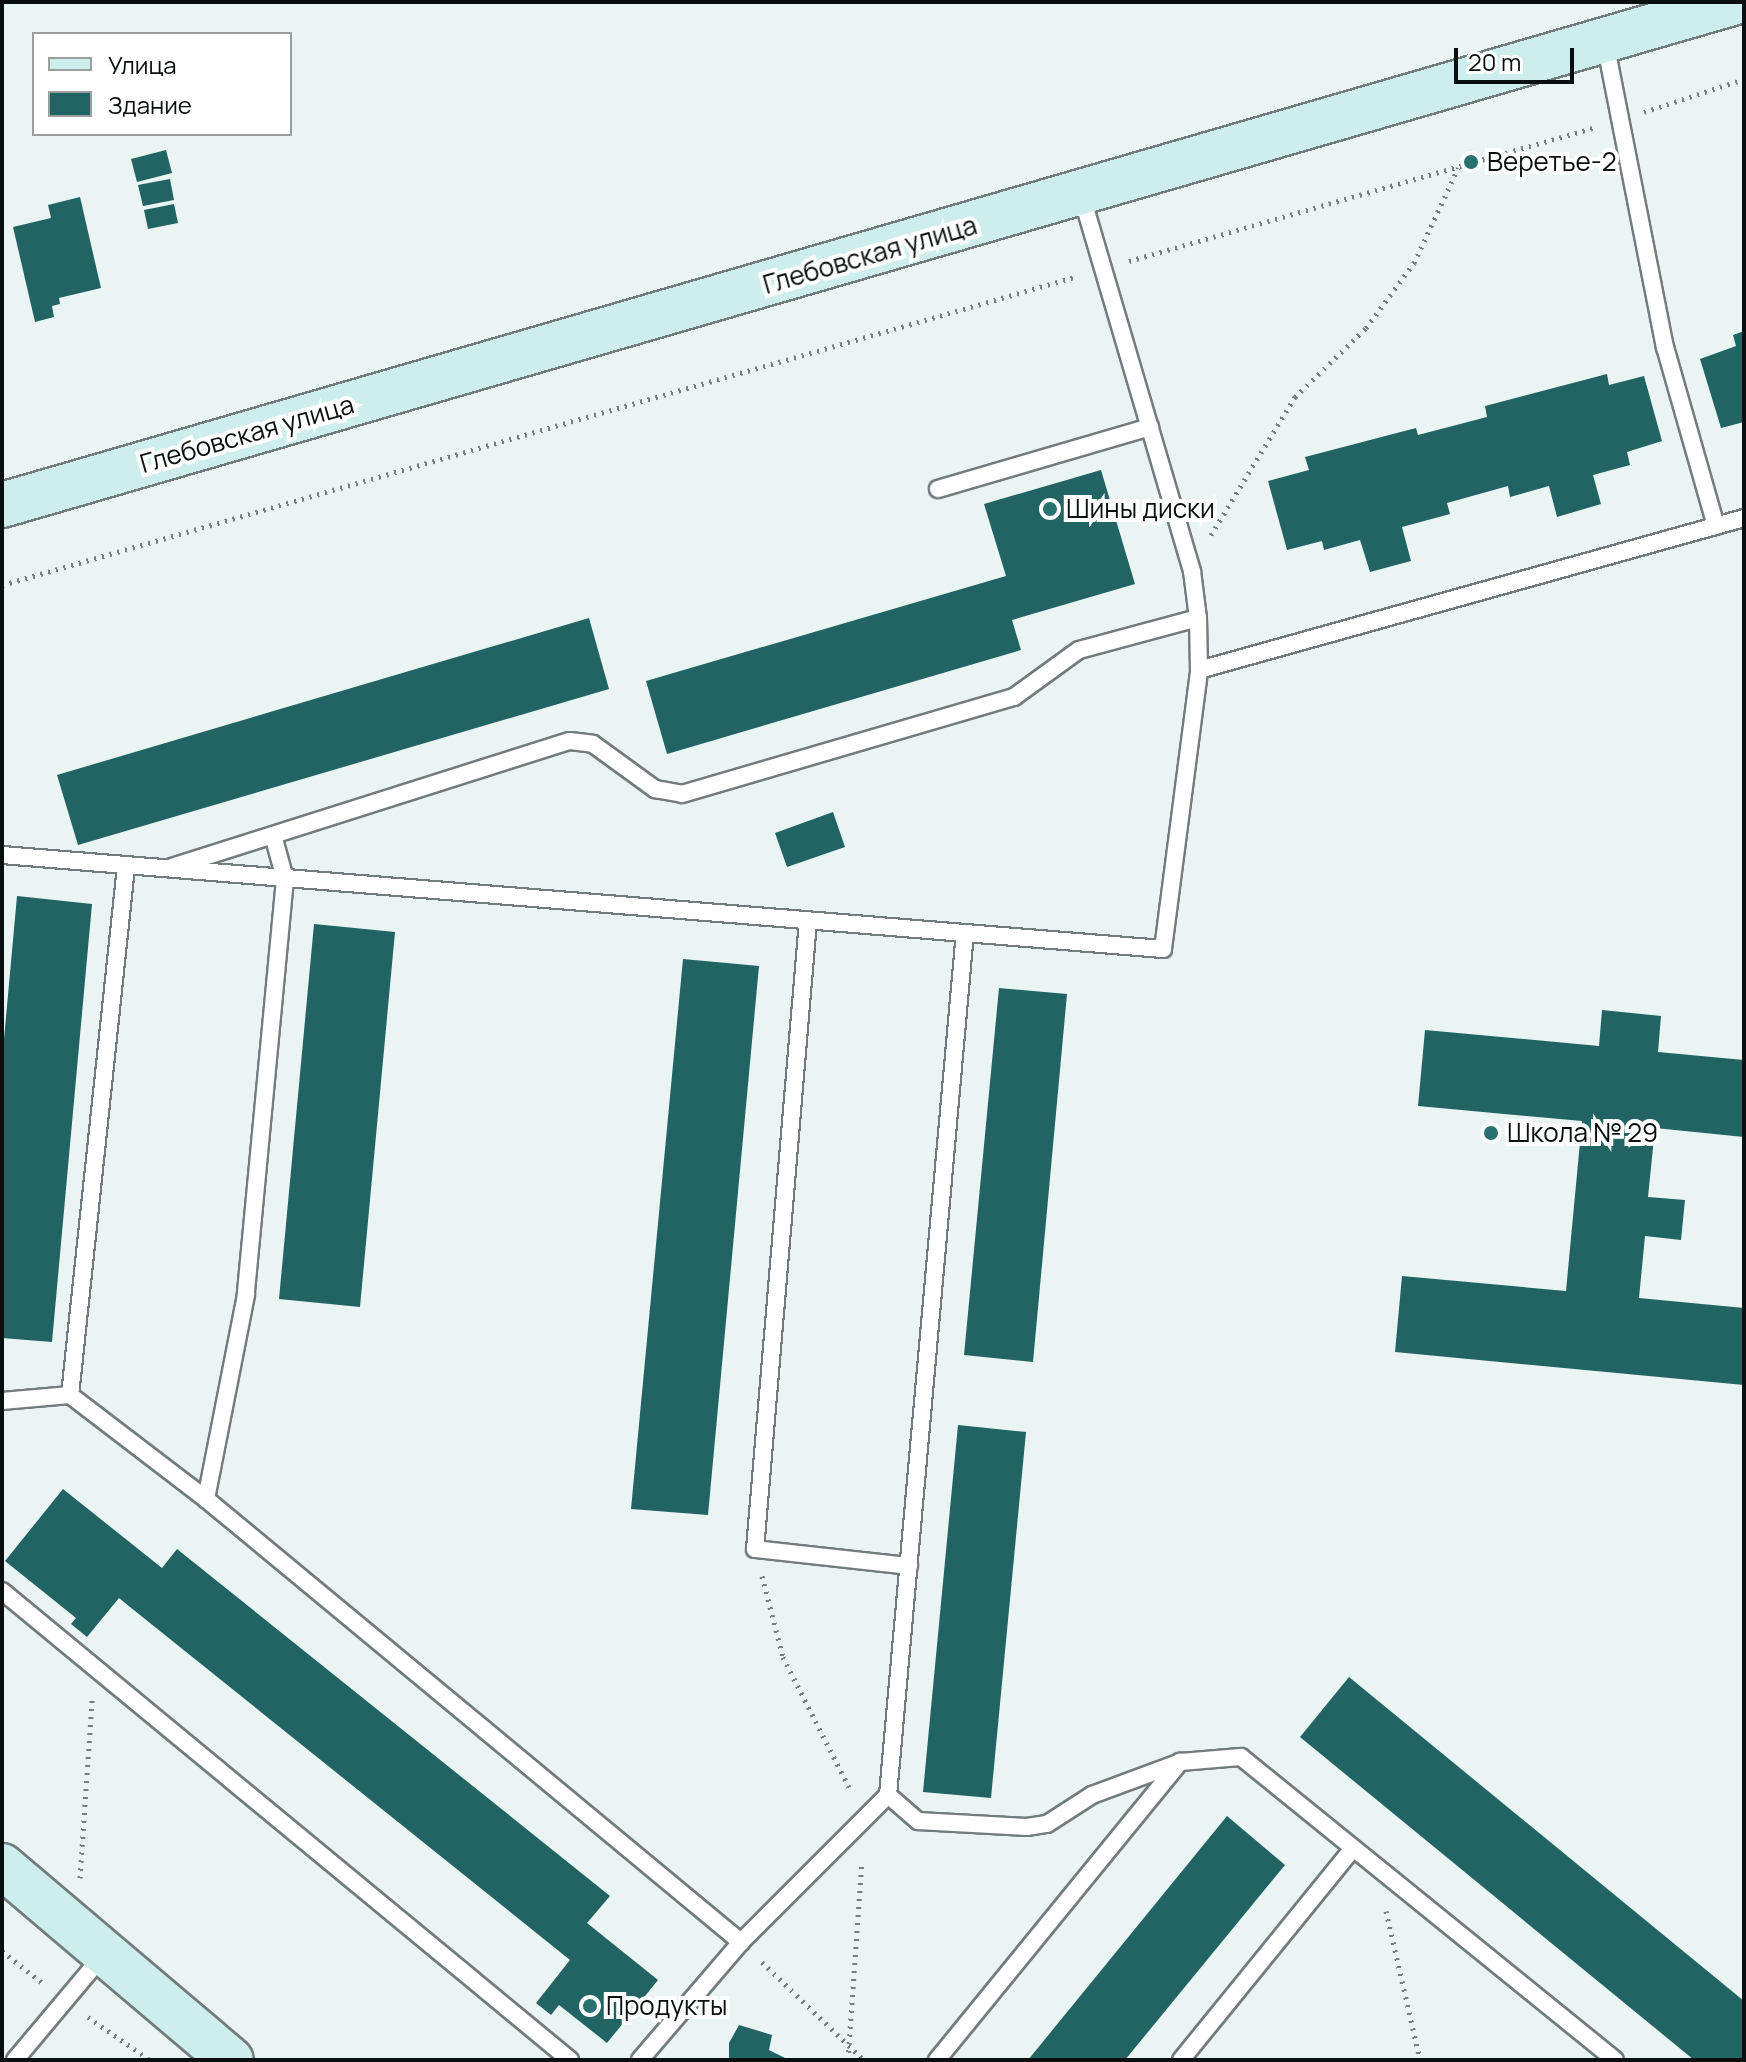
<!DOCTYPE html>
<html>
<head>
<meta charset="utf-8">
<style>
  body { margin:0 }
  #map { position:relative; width:1746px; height:2062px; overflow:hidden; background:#e9f4f3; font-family:Manrope,sans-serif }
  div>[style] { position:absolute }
  .building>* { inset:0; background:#226463 }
  .path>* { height:5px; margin-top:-2.5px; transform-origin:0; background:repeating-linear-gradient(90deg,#767e7d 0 2px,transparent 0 8px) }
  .roads { filter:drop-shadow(2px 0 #737c7c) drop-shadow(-2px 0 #737c7c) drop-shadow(0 2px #737c7c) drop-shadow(0 -2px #737c7c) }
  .service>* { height:16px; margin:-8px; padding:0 8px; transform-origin:8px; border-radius:8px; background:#fff }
  .secondary>* { height:44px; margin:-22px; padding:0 22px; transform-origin:22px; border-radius:22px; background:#cdeeed }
  .dots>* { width:22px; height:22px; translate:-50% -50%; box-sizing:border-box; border:4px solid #fff; border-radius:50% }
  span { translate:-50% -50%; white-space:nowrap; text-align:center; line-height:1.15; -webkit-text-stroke:8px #fff; paint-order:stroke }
  .poi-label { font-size:26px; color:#0a0e0e }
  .left { translate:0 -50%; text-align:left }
  .street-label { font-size:26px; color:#0a0e0e }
  .frame { position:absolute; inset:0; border:4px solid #0a0e0e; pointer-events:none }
  .legend { position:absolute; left:32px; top:32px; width:260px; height:104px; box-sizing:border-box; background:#fff; border:2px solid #9d9f9f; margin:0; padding:10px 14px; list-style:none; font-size:24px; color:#0a0e0e }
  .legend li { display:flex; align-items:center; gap:16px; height:40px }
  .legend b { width:40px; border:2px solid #9d9f9f }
  .scale { position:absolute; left:1454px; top:48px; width:120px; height:36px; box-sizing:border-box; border:4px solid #0a0e0e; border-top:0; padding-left:10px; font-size:24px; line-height:28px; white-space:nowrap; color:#0a0e0e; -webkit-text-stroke:6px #fff; paint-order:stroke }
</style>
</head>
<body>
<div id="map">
  <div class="building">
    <div style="clip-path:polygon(166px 150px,172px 173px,137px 182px,131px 159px)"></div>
    <div style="clip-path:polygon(170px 179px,174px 200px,143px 206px,138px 185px)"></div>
    <div style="clip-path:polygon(80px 197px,101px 288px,59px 298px,60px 304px,52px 306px,54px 317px,35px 322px,13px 227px,51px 218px,48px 205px)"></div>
    <div style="clip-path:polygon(174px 204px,178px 223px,148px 229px,144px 210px)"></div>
    <div style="clip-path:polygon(1744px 331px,1744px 422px,1721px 428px,1700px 359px,1736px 346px,1733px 335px)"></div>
    <div style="clip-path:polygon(1607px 374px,1609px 385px,1644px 376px,1662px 441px,1627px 452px,1630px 465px,1593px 475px,1601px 504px,1557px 517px,1549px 486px,1510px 497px,1508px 486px,1447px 503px,1450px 514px,1402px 527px,1411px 561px,1370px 572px,1360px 540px,1324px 550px,1322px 541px,1287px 550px,1268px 481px,1309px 470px,1305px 457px,1416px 428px,1418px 435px,1487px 417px,1485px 406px)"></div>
    <div style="clip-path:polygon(1101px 470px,1135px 584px,1012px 620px,1021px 650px,667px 754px,646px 681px,1006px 576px,984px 504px)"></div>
    <div style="clip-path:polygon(589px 618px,609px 689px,78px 845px,57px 775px)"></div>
    <div style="clip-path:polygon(833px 812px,845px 847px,787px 867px,775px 833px)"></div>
    <div style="clip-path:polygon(17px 896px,92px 904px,52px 1342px,2px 1338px,2px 1061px)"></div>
    <div style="clip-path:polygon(314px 924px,395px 932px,360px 1307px,279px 1299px)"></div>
    <div style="clip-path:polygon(683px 959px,759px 966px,708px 1515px,631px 1509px)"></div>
    <div style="clip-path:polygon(999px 988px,1067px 994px,1033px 1362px,964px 1355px)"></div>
    <div style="clip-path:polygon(1602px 1010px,1661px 1016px,1658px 1052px,1744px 1060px,1744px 1137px,1655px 1128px,1648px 1197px,1685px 1200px,1681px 1240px,1645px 1236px,1639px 1298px,1744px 1308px,1744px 1385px,1395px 1352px,1402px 1276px,1566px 1291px,1582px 1121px,1418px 1106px,1425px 1030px,1599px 1046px)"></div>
    <div style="clip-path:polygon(958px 1425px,1026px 1432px,991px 1798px,923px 1792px)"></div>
    <div style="clip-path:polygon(63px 1489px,162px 1568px,177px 1549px,610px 1896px,587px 1923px,658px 1980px,607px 2043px,559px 2005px,551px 2015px,536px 2003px,570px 1960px,130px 1607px,119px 1598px,87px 1637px,71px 1624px,76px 1618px,5px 1561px)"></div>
    <div style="clip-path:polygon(1349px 1677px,1744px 2001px,1743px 2060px,1694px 2060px,1300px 1737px)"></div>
    <div style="clip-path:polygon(1227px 1816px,1285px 1865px,1125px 2060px,1028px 2060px)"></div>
    <div style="clip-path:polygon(739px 2025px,772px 2035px,769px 2050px,789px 2060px,729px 2060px,729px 2043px)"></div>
  </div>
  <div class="path">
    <div style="left:1644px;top:112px;width:105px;rotate:-18.3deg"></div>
    <div style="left:1129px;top:261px;width:483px;rotate:-16deg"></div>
    <div style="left:1211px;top:535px;width:162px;rotate:-58.7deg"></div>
    <div style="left:1295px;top:397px;width:99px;rotate:-44.2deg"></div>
    <div style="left:1366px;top:328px;width:81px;rotate:-53.6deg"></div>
    <div style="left:1414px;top:263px;width:105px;rotate:-65.1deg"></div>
    <div style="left:2px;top:585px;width:1119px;rotate:-16.02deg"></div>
    <div style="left:762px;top:1576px;width:84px;rotate:75.5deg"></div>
    <div style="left:783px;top:1657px;width:150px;rotate:63.1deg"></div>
    <div style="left:80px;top:1878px;width:178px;rotate:-86.1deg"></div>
    <div style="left:1386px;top:1911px;width:153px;rotate:77.1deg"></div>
    <div style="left:2px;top:1951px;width:55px;rotate:38.3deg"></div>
    <div style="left:762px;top:1962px;width:141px;rotate:43.9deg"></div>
    <div style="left:88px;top:2017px;width:75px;rotate:34.7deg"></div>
    <div style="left:848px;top:2060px;width:198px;rotate:-86deg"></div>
  </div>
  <div class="roads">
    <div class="service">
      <div style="left:1605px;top:42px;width:311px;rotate:78.9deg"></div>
      <div style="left:1665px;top:347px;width:186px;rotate:74.1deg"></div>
      <div style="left:938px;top:489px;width:221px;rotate:-16.3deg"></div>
      <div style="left:1199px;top:670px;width:566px;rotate:-15.58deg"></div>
      <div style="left:273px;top:835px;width:46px;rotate:74.7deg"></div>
      <div style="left:285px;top:879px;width:418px;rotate:95.4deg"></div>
      <div style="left:246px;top:1295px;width:208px;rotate:101.1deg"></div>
      <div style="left:206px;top:1499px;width:695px;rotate:39.63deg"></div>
      <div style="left:741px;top:1942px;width:155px;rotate:130.6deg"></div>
      <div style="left:2px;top:855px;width:1165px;rotate:4.63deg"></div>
      <div style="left:1163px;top:949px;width:281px;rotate:-82.6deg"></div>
      <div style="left:1199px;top:670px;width:52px;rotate:-91.1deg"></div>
      <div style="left:1198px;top:618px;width:47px;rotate:-97.3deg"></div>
      <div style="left:1192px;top:571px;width:393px;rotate:-106.4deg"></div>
      <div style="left:126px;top:867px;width:531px;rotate:96.05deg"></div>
      <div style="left:70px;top:1395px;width:171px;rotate:37.4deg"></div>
      <div style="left:172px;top:867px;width:417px;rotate:-17.6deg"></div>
      <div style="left:570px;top:741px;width:23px;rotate:7deg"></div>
      <div style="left:593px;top:744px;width:77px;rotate:36deg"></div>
      <div style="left:655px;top:789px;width:27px;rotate:10deg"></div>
      <div style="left:682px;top:794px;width:346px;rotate:-16.3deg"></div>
      <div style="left:1014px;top:697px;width:80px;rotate:-35.9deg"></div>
      <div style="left:1079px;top:650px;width:123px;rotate:-15.1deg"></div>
      <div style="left:808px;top:921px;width:630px;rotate:94.82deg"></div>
      <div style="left:755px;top:1549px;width:155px;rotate:6.3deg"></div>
      <div style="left:2px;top:1401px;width:68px;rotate:-5deg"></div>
      <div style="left:2px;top:1591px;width:737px;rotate:39.55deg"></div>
      <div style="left:888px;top:1795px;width:40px;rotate:41deg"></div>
      <div style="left:918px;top:1821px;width:109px;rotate:3.2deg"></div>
      <div style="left:1027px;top:1827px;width:20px;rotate:-9deg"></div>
      <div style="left:1047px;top:1824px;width:54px;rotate:-32.8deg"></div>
      <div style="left:1092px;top:1795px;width:92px;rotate:-20.4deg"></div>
      <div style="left:741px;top:1942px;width:208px;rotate:-45deg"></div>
      <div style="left:888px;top:1795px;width:865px;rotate:-84.9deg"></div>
      <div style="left:15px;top:2060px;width:138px;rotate:-50deg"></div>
      <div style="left:937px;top:2060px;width:385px;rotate:-50.8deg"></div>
      <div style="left:1180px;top:1762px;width:61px;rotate:-4.7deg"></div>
      <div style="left:1241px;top:1757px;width:481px;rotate:39deg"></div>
      <div style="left:1181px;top:2060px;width:273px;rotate:-50.9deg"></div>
    </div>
    <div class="secondary">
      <div style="left:2px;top:505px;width:1805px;rotate:-16.18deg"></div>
      <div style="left:2px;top:1866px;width:300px;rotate:40.3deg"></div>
    </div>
  </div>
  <div class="dots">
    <div style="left:1471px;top:162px;background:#277170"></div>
    <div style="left:1050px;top:509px;background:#277170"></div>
    <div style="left:1491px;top:1133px;background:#277170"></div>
    <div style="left:590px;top:2006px;background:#277170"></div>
  </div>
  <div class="poi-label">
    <span class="left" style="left:1487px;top:162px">Веретье-2</span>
    <span class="left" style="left:1066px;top:509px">Шины диски</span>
    <span class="left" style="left:1507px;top:1133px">Школа № 29</span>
    <span class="left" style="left:606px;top:2006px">Продукты</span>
  </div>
  <div class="street-label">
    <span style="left:870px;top:255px;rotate:-16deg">Глебовская улица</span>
    <span style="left:247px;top:434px;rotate:-16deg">Глебовская улица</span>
  </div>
  <div class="frame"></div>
  <ul class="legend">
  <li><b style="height:10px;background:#cdeeed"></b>Улица</li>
  <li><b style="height:22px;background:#226463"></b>Здание</li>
  </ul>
  <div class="scale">20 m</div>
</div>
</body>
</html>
